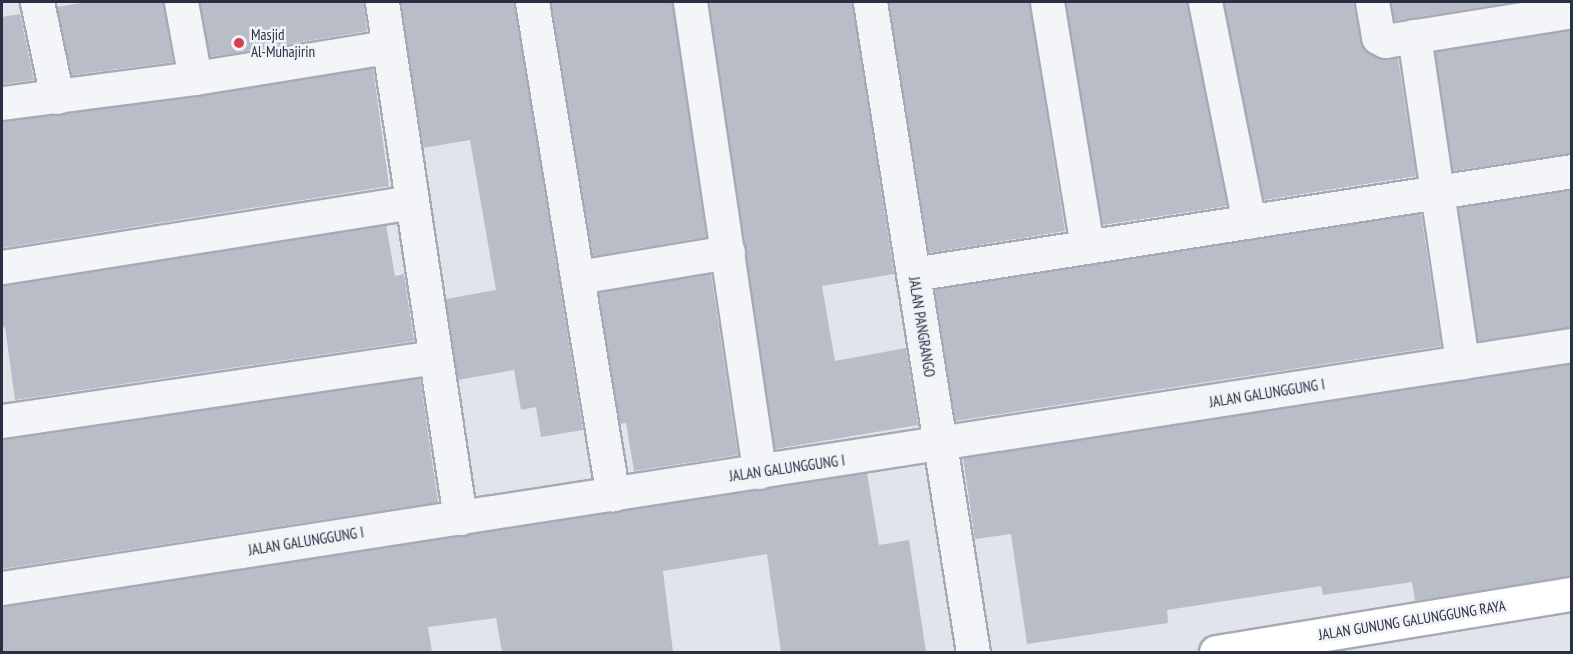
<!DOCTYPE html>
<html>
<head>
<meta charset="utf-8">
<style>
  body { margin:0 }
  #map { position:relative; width:1573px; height:654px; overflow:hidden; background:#e1e4ea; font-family:"PT Sans Narrow",sans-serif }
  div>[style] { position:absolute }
  .building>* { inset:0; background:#b8bdc8 }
  .roads { filter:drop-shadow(2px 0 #a6aab5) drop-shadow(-2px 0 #a6aab5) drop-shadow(0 2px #a6aab5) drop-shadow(0 -2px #a6aab5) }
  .street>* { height:33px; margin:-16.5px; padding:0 16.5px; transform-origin:16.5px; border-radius:16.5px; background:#f4f5f8 }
  .secondary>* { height:33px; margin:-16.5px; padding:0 16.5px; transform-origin:16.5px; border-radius:16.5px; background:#fff }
  .dots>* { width:16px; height:16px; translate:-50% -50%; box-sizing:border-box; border:3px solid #f1f3f7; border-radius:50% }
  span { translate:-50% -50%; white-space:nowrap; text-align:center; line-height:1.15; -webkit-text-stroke:5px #f1f3f7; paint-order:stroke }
  .poi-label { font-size:15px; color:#283043 }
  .left { translate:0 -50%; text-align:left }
  .street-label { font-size:15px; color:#283043 }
  .frame { position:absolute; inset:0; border:3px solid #283043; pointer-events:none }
</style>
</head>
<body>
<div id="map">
  <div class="building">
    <div style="clip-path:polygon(87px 2px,163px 2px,173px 62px,72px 75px,57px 7px)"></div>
    <div style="clip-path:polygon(200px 2px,364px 2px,367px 31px,210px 57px)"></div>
    <div style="clip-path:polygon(401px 2px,514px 2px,583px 430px,541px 437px,536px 407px,521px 410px,514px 370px,458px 380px,446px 299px,496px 290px,470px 140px,423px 148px)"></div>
    <div style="clip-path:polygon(551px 2px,672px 2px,706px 237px,593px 256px)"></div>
    <div style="clip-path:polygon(709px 2px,852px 2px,894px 274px,822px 286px,835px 361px,906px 348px,918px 425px,775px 449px)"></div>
    <div style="clip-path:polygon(889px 2px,1029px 2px,1065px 231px,929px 253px)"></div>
    <div style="clip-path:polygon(1066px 2px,1187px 2px,1227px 206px,1102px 225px)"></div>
    <div style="clip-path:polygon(1224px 2px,1354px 2px,1363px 48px,1376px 58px,1398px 58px,1416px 176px,1264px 200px)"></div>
    <div style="clip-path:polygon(1391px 2px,1513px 2px,1394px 21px)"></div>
    <div style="clip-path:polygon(20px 14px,34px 80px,2px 84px,2px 17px)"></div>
    <div style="clip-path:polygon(1572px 30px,1572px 153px,1453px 171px,1435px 52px)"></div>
    <div style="clip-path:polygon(373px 68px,389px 186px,2px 248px,2px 121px,197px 97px)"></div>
    <div style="clip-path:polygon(1572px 190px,1572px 327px,1478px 341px,1458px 208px)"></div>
    <div style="clip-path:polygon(1421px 214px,1441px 346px,955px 421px,935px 290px)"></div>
    <div style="clip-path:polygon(386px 225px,395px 276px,404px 274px,414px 341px,15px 400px,5px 327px,2px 328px,2px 285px)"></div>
    <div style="clip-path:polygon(711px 274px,738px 455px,634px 471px,626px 423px,620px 424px,599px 293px)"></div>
    <div style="clip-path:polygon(1572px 364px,1572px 576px,1415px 601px,1412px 582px,1323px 595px,1321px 586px,1167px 610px,1168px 623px,1027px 644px,1011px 534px,975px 539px,963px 458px)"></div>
    <div style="clip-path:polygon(420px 378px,438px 502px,2px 569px,2px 439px)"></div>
    <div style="clip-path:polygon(867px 473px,879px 545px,909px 540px,926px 652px,781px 652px,767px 554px,663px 571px,673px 652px,502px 652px,496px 618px,428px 627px,432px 652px,2px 652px,2px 606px)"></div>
  </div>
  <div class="roads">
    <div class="street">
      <div style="left:37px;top:2px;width:97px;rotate:78.1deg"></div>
      <div style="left:181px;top:2px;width:77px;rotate:79.6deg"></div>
      <div style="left:382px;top:2px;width:522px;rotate:81.4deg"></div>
      <div style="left:532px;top:2px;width:499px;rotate:80.7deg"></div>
      <div style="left:690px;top:2px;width:475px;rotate:81.6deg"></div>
      <div style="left:870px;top:2px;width:658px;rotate:81deg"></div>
      <div style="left:1047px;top:2px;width:248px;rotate:80.7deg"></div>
      <div style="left:1205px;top:2px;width:224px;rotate:78.7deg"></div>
      <div style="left:1372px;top:2px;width:36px;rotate:80deg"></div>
      <div style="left:1378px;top:37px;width:8px;rotate:30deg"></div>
      <div style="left:1385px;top:41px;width:189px;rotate:-9.1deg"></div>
      <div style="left:1414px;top:36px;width:330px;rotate:81.6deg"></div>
      <div style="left:2px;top:103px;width:195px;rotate:-7.4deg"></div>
      <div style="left:195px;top:78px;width:194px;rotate:-9.2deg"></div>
      <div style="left:2px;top:267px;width:414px;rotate:-9deg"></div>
      <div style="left:913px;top:274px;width:667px;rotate:-8.88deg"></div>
      <div style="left:578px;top:277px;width:152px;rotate:-9.5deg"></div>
      <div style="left:2px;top:421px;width:437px;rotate:-8.4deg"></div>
      <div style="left:2px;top:588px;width:1589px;rotate:-8.8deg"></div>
    </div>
    <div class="secondary">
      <div style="left:1216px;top:652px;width:361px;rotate:-9.3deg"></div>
    </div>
  </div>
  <div class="dots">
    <div style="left:239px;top:43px;background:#d5404e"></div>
  </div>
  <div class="poi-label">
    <span class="left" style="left:251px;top:43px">Masjid<br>Al-Muhajirin</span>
  </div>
  <div class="street-label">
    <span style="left:922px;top:327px;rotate:81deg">JALAN PANGRANGO</span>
    <span style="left:1267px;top:393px;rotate:-9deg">JALAN GALUNGGUNG I</span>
    <span style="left:787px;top:468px;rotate:-8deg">JALAN GALUNGGUNG I</span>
    <span style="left:306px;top:541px;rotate:-9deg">JALAN GALUNGGUNG I</span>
    <span style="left:1412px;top:620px;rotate:-9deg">JALAN GUNUNG GALUNGGUNG RAYA</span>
  </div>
  <div class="frame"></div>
</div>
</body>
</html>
